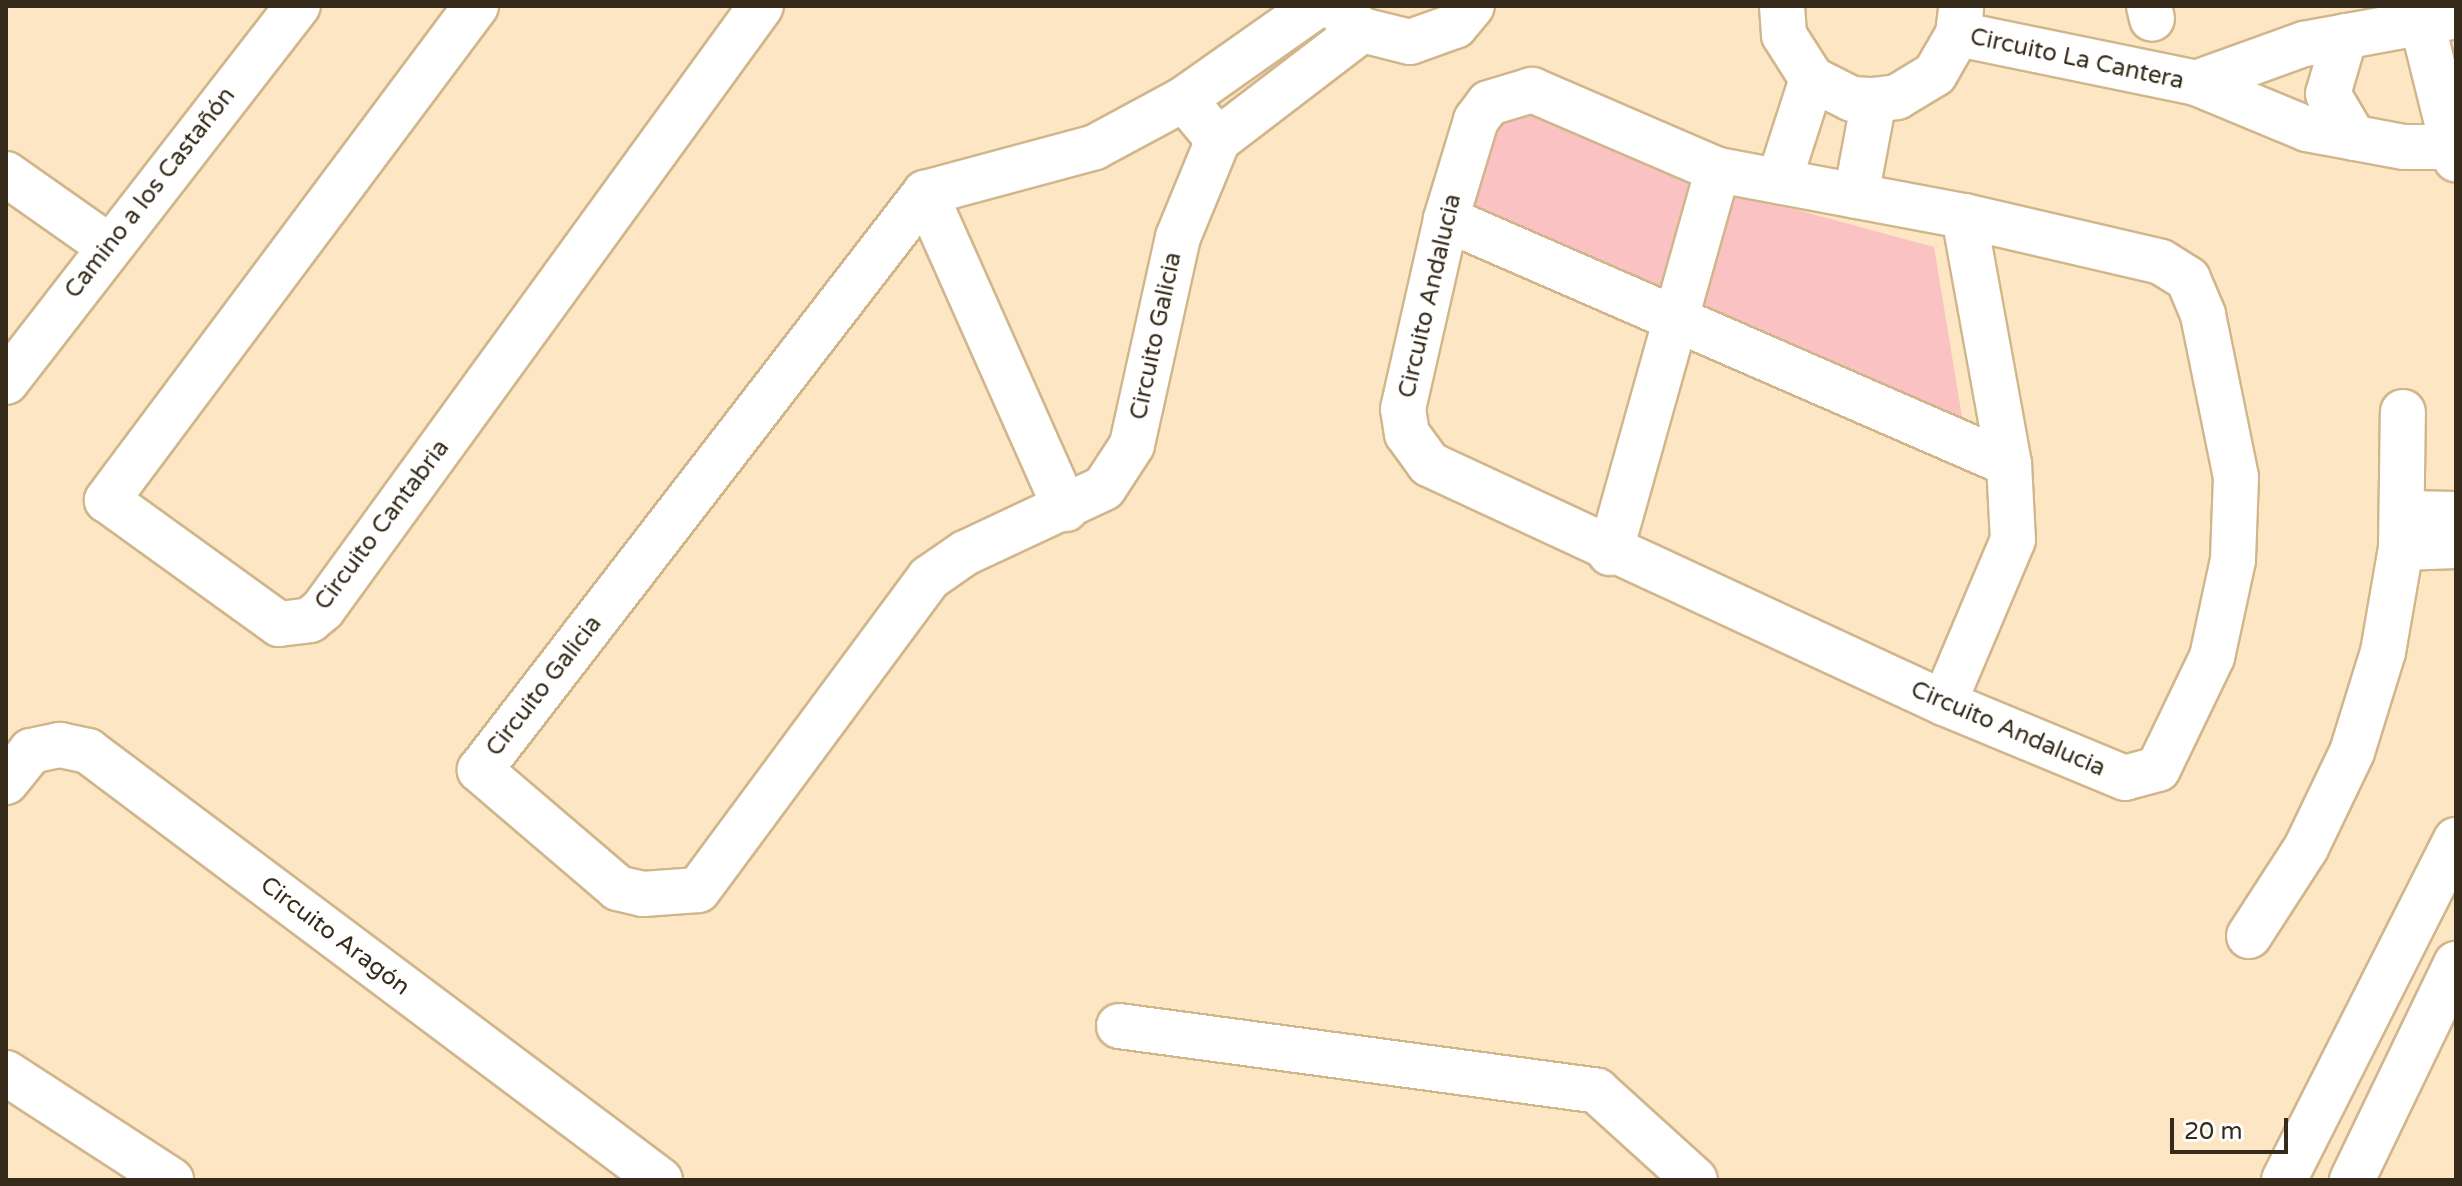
<!DOCTYPE html>
<html>
<head>
<meta charset="utf-8">
<style>
  body { margin:0 }
  #map { position:relative; width:2462px; height:1186px; overflow:hidden; background:#fde6c4; font-family:"Varela Round",sans-serif }
  div>[style] { position:absolute }
  .green>* { inset:0; background:#fac2c2 }
  .roads { filter:drop-shadow(2px 0 #d1b68c) drop-shadow(-2px 0 #d1b68c) drop-shadow(0 2px #d1b68c) drop-shadow(0 -2px #d1b68c) }
  .minor>* { height:44px; margin:-22px; padding:0 22px; transform-origin:22px; border-radius:22px; background:#fff }
  span { translate:-50% -50%; white-space:nowrap; text-align:center; line-height:1.15; -webkit-text-stroke:8px #fff; paint-order:stroke }
  .street-label { font-size:24px; color:#362b1a }
  .frame { position:absolute; inset:0; border:8px solid #362b1a; pointer-events:none }
  .scale { position:absolute; left:2170px; top:1118px; width:118px; height:36px; box-sizing:border-box; border:4px solid #362b1a; border-top:0; padding-left:10px; font-size:24px; line-height:28px; white-space:nowrap; color:#362b1a; -webkit-text-stroke:6px #fff; paint-order:stroke }
</style>
</head>
<body>
<div id="map">
  <div class="green">
    <div style="clip-path:polygon(1528px 111px,1698px 172px,1654px 314px,1461px 214px,1491px 126px)"></div>
    <div style="clip-path:polygon(1724px 190px,1934px 247px,1964px 429px,1688px 321px)"></div>
  </div>
  <div class="roads">
    <div class="minor">
      <div style="left:476px;top:6px;width:617px;rotate:126.76deg"></div>
      <div style="left:107px;top:500px;width:212px;rotate:35.8deg"></div>
      <div style="left:279px;top:624px;width:31px;rotate:-7deg"></div>
      <div style="left:310px;top:620px;width:17px;rotate:-40deg"></div>
      <div style="left:323px;top:609px;width:745px;rotate:-54.01deg"></div>
      <div style="left:1782px;top:6px;width:29px;rotate:86deg"></div>
      <div style="left:1784px;top:35px;width:52px;rotate:57.5deg"></div>
      <div style="left:1812px;top:79px;width:45px;rotate:26.6deg"></div>
      <div style="left:1852px;top:99px;width:22px;rotate:3deg"></div>
      <div style="left:1874px;top:100px;width:23px;rotate:-7deg"></div>
      <div style="left:1897px;top:97px;width:44px;rotate:-31.2deg"></div>
      <div style="left:1935px;top:74px;width:46px;rotate:-60.1deg"></div>
      <div style="left:1958px;top:34px;width:26px;rotate:-83deg"></div>
      <div style="left:2149px;top:6px;width:13px;rotate:77deg"></div>
      <div style="left:2418px;top:6px;width:158px;rotate:76.1deg"></div>
      <div style="left:1339px;top:11px;width:30px;rotate:40deg"></div>
      <div style="left:1362px;top:30px;width:49px;rotate:14deg"></div>
      <div style="left:1410px;top:42px;width:48px;rotate:-19.6deg"></div>
      <div style="left:1455px;top:26px;width:26px;rotate:-50deg"></div>
      <div style="left:1958px;top:34px;width:243px;rotate:11.6deg"></div>
      <div style="left:2196px;top:83px;width:120px;rotate:22.5deg"></div>
      <div style="left:2307px;top:129px;width:99px;rotate:10.5deg"></div>
      <div style="left:2404px;top:147px;width:50px"></div>
      <div style="left:2345px;top:36px;width:60px;rotate:106.3deg"></div>
      <div style="left:2328px;top:94px;width:51px;rotate:59.4deg"></div>
      <div style="left:2196px;top:83px;width:115px;rotate:-19.9deg"></div>
      <div style="left:2304px;top:44px;width:155px;rotate:-10.4deg"></div>
      <div style="left:1532px;top:90px;width:202px;rotate:23.3deg"></div>
      <div style="left:1718px;top:170px;width:250px;rotate:10.6deg"></div>
      <div style="left:1964px;top:216px;width:202px;rotate:13.1deg"></div>
      <div style="left:2161px;top:262px;width:32px;rotate:32deg"></div>
      <div style="left:2188px;top:279px;width:39px;rotate:67deg"></div>
      <div style="left:2203px;top:315px;width:165px;rotate:78.5deg"></div>
      <div style="left:2236px;top:477px;width:83px;rotate:92.1deg"></div>
      <div style="left:2233px;top:560px;width:99px;rotate:102.2deg"></div>
      <div style="left:2212px;top:657px;width:124px;rotate:115.7deg"></div>
      <div style="left:2158px;top:769px;width:34px;rotate:165deg"></div>
      <div style="left:2125px;top:778px;width:196px;rotate:-157.5deg"></div>
      <div style="left:1944px;top:703px;width:568px;rotate:-155.11deg"></div>
      <div style="left:1429px;top:464px;width:37px;rotate:-126deg"></div>
      <div style="left:1407px;top:434px;width:25px;rotate:-99deg"></div>
      <div style="left:1403px;top:409px;width:195px;rotate:-77.2deg"></div>
      <div style="left:1446px;top:219px;width:103px;rotate:-73.1deg"></div>
      <div style="left:1476px;top:120px;width:21px;rotate:-53deg"></div>
      <div style="left:1489px;top:103px;width:45px;rotate:-16.8deg"></div>
      <div style="left:1184px;top:99px;width:53px;rotate:50.3deg"></div>
      <div style="left:1218px;top:140px;width:105px;rotate:112.4deg"></div>
      <div style="left:1178px;top:237px;width:213px;rotate:102.5deg"></div>
      <div style="left:1132px;top:445px;width:51px;rotate:123.1deg"></div>
      <div style="left:1104px;top:488px;width:153px;rotate:154.9deg"></div>
      <div style="left:965px;top:553px;width:44px;rotate:145.2deg"></div>
      <div style="left:929px;top:578px;width:388px;rotate:126.5deg"></div>
      <div style="left:698px;top:890px;width:55px;rotate:175.8deg"></div>
      <div style="left:643px;top:894px;width:26px;rotate:-167deg"></div>
      <div style="left:618px;top:888px;width:182px;rotate:-139.5deg"></div>
      <div style="left:480px;top:770px;width:729px;rotate:-52.36deg"></div>
      <div style="left:925px;top:193px;width:176px;rotate:-15.1deg"></div>
      <div style="left:1095px;top:147px;width:101px;rotate:-28.3deg"></div>
      <div style="left:1184px;top:99px;width:161px;rotate:-35.2deg"></div>
      <div style="left:1218px;top:140px;width:181px;rotate:-37.4deg"></div>
      <div style="left:6px;top:174px;width:123px;rotate:35.1deg"></div>
      <div style="left:1779px;top:181px;width:107px;rotate:-72.1deg"></div>
      <div style="left:925px;top:193px;width:346px;rotate:66deg"></div>
      <div style="left:1856px;top:196px;width:98px;rotate:-79.4deg"></div>
      <div style="left:1446px;top:219px;width:614px;rotate:23.52deg"></div>
      <div style="left:6px;top:382px;width:476px;rotate:-52.2deg"></div>
      <div style="left:2403px;top:513px;width:53px;rotate:1.1deg"></div>
      <div style="left:2401px;top:548px;width:55px;rotate:-2.1deg"></div>
      <div style="left:1610px;top:553px;width:398px;rotate:-74.3deg"></div>
      <div style="left:1944px;top:703px;width:177px;rotate:-67.1deg"></div>
      <div style="left:2013px;top:540px;width:76px;rotate:-93deg"></div>
      <div style="left:2009px;top:464px;width:252px;rotate:-100.3deg"></div>
      <div style="left:6px;top:782px;width:40px;rotate:-51deg"></div>
      <div style="left:31px;top:751px;width:30px;rotate:-12deg"></div>
      <div style="left:60px;top:745px;width:29px;rotate:12deg"></div>
      <div style="left:88px;top:751px;width:715px;rotate:36.87deg"></div>
      <div style="left:2249px;top:936px;width:105px;rotate:-57.1deg"></div>
      <div style="left:2306px;top:848px;width:106px;rotate:-64.4deg"></div>
      <div style="left:2352px;top:752px;width:105px;rotate:-72.8deg"></div>
      <div style="left:2383px;top:652px;width:106px;rotate:-80.2deg"></div>
      <div style="left:2401px;top:548px;width:136px;rotate:-89.2deg"></div>
      <div style="left:1119px;top:1026px;width:482px;rotate:7.7deg"></div>
      <div style="left:1597px;top:1091px;width:132px;rotate:42.2deg"></div>
      <div style="left:6px;top:1073px;width:197px;rotate:33deg"></div>
      <div style="left:2284px;top:1180px;width:381px;rotate:-63.2deg"></div>
      <div style="left:2352px;top:1180px;width:240px;rotate:-64.3deg"></div>
    </div>
  </div>
  <div class="street-label">
    <span style="left:2077px;top:59px;rotate:12deg">Circuito La Cantera</span>
    <span style="left:150px;top:193px;rotate:-52deg">Camino a los Castañón</span>
    <span style="left:1430px;top:296px;rotate:-77deg">Circuito Andalucia</span>
    <span style="left:1156px;top:336px;rotate:-78deg">Circuito Galicia</span>
    <span style="left:382px;top:525px;rotate:-53deg">Circuito Cantabria</span>
    <span style="left:544px;top:686px;rotate:-52deg">Circuito Galicia</span>
    <span style="left:2008px;top:729px;rotate:23deg">Circuito Andalucia</span>
    <span style="left:335px;top:936px;rotate:37deg">Circuito Aragón</span>
  </div>
  <div class="frame"></div>
  <div class="scale">20 m</div>
</div>
</body>
</html>
